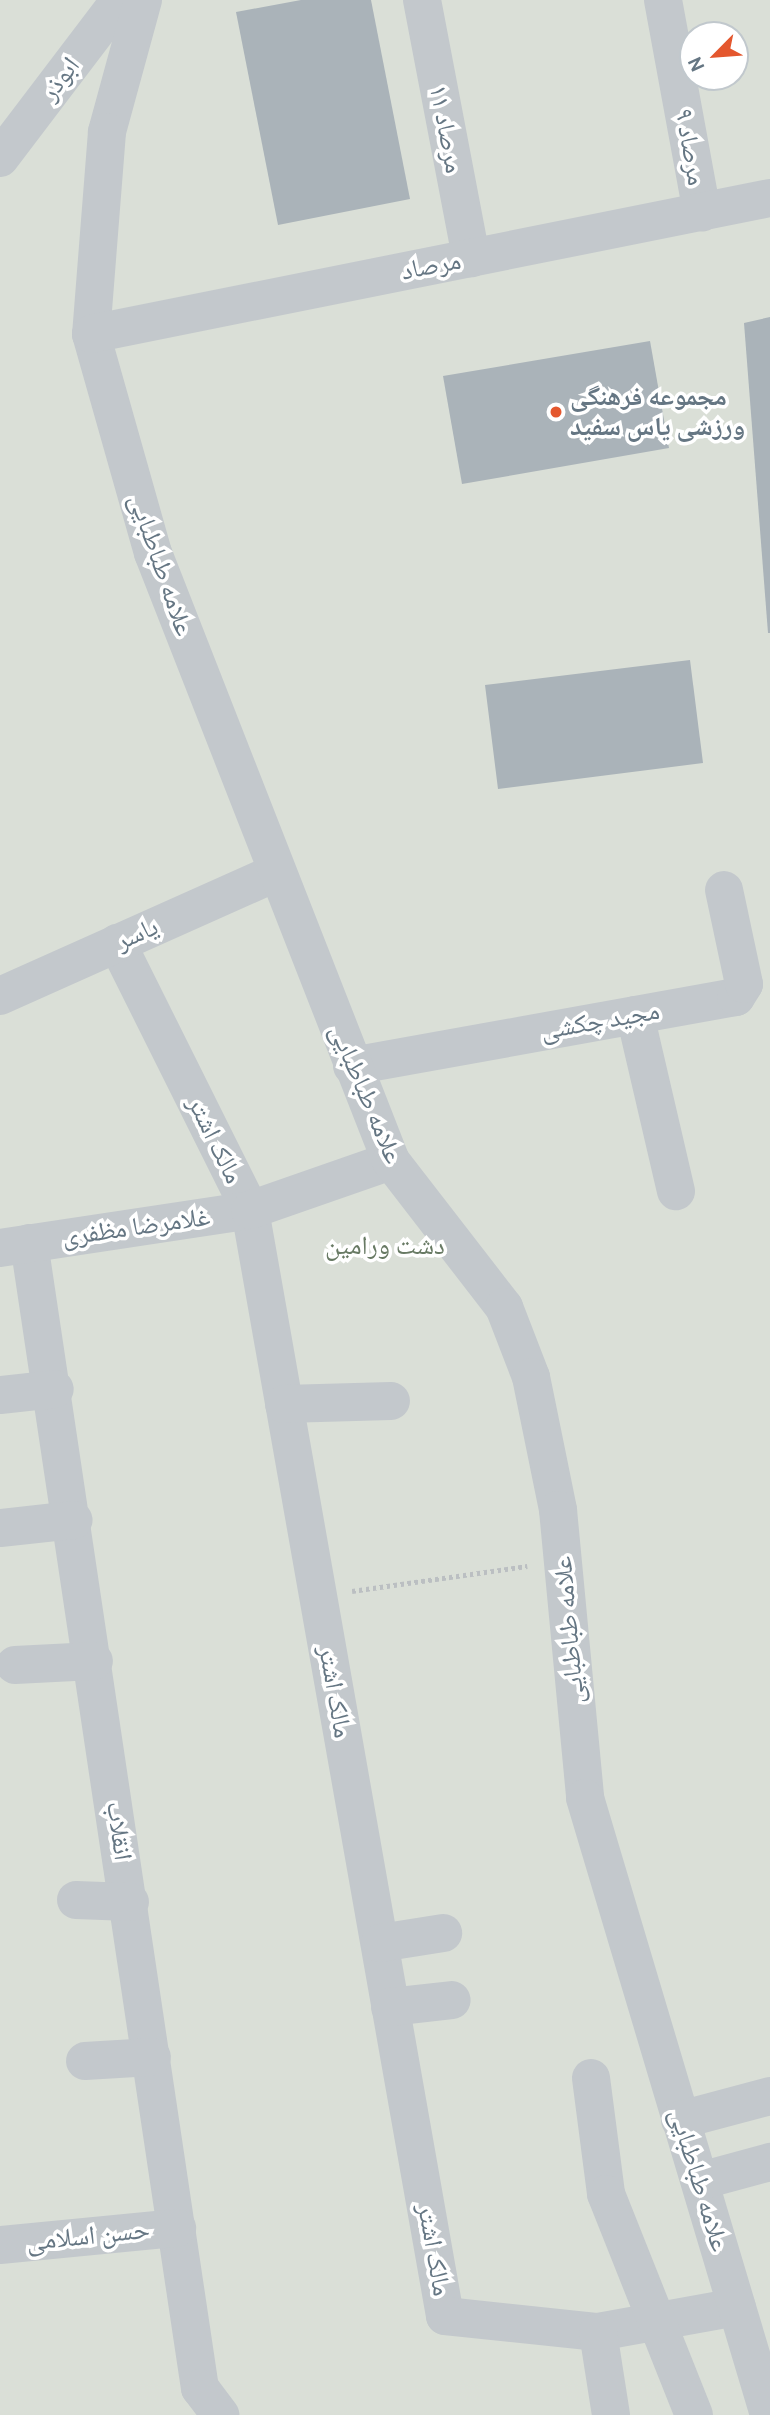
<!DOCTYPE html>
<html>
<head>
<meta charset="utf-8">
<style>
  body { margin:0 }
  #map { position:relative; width:770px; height:2415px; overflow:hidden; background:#fafaf8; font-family:Cabin,"Noto Naskh Arabic",sans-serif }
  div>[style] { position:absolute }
  .green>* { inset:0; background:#dadfd7 }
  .building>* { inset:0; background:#aab3b9 }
  .path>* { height:4.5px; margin-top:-2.25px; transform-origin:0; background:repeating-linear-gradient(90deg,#bbbfc2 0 3.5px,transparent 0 7px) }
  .minor>* { height:38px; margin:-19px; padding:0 19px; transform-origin:19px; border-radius:19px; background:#c3c8cc }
  .tertiary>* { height:38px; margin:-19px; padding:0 19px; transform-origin:19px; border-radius:19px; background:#c3c8cc }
  .dots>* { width:19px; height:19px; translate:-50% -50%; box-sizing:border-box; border:4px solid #fff; border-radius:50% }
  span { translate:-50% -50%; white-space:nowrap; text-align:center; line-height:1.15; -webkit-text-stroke:7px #fff; paint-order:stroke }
  .street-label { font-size:26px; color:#657683 }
  .poi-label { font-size:26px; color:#657683; font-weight:700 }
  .left { translate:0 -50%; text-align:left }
  .park-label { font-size:26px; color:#687a64 }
  .north { position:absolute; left:679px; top:21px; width:70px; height:70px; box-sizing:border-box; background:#fff; border:2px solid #c1c8cd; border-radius:50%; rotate:245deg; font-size:19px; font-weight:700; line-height:28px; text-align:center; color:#657683 }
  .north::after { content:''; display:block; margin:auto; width:24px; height:32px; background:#e4572e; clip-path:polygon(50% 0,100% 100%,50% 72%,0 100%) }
</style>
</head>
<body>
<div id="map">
  <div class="green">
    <div style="clip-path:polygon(evenodd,0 0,770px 0,770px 2415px,0 2415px,0 0,693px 35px,735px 35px,735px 77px,693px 77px,693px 35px)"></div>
  </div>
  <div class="building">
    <div style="clip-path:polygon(301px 0,371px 0,410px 199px,278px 225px,236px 12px)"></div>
    <div style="clip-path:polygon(770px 317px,770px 633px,768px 633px,744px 323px)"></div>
    <div style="clip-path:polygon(650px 341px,669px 448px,462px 484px,443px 376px)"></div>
    <div style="clip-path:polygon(690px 660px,703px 763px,498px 789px,485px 685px)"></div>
  </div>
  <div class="path">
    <div style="left:352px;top:1591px;width:177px;rotate:-8.1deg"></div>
  </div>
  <div class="minor">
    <div style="left:422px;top:0;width:263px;rotate:79.2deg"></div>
    <div style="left:663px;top:0;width:216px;rotate:79.6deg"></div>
    <div style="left:0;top:158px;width:198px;rotate:-52.8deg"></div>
    <div style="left:117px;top:943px;width:298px;rotate:63.5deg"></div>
    <div style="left:250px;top:1210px;width:1123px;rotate:80deg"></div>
    <div style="left:445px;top:2316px;width:154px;rotate:6deg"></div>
    <div style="left:598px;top:2332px;width:141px;rotate:-10.2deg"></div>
    <div style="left:0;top:996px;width:301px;rotate:-24.1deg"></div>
    <div style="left:635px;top:1015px;width:181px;rotate:76.9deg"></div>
    <div style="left:352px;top:1066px;width:390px;rotate:-10.2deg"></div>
    <div style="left:736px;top:997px;width:15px;rotate:-58deg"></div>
    <div style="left:744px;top:984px;width:96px;rotate:-102deg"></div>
    <div style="left:29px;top:1243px;width:1158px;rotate:81.51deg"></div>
    <div style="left:200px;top:2388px;width:34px;rotate:53deg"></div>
    <div style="left:0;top:1248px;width:253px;rotate:-8.6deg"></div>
    <div style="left:250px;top:1210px;width:149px;rotate:-19.2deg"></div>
    <div style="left:0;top:1395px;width:55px;rotate:-6.2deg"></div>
    <div style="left:284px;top:1404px;width:107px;rotate:-1.6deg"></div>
    <div style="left:0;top:1528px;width:74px;rotate:-6.2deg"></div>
    <div style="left:15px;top:1665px;width:79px;rotate:-2.9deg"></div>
    <div style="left:76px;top:1900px;width:54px;rotate:2.1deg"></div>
    <div style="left:380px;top:1943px;width:64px;rotate:-9deg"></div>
    <div style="left:390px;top:2007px;width:62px;rotate:-6.4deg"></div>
    <div style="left:85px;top:2061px;width:67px;rotate:-3.4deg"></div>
    <div style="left:591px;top:2078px;width:117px;rotate:82.6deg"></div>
    <div style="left:606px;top:2194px;width:238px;rotate:68.3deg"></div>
    <div style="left:0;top:2245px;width:178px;rotate:-5.5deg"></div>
    <div style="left:598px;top:2332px;width:84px;rotate:81.1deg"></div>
  </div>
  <div class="tertiary">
    <div style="left:143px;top:0;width:137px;rotate:105.3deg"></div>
    <div style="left:107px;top:132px;width:203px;rotate:94.5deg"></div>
    <div style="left:91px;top:334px;width:228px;rotate:74.2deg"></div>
    <div style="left:153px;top:553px;width:653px;rotate:68.62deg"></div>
    <div style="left:391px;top:1161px;width:185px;rotate:52.3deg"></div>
    <div style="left:504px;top:1307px;width:75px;rotate:68.9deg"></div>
    <div style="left:531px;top:1377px;width:136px;rotate:78.5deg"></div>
    <div style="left:558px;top:1510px;width:289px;rotate:84.6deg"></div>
    <div style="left:585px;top:1798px;width:644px;rotate:73.39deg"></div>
    <div style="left:91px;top:334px;width:692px;rotate:-11.33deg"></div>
    <div style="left:680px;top:2120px;width:93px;rotate:-14.9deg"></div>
    <div style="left:700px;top:2181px;width:73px;rotate:-15.2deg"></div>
  </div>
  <div class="dots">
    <div style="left:556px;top:412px;background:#e4572e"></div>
  </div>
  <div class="street-label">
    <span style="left:60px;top:79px;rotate:-53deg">ابوذر</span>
    <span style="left:446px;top:129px;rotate:79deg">مرصاد ۱۱</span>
    <span style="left:690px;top:147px;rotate:80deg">مرصاد ۹</span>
    <span style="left:431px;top:266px;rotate:-11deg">مرصاد</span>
    <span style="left:161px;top:565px;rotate:71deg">علامه طباطبایی</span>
    <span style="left:137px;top:934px;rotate:-24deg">یاسر</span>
    <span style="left:600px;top:1021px;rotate:-10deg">مجید چکشی</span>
    <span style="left:366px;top:1094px;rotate:67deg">علامه طباطبایی</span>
    <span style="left:215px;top:1140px;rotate:64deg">مالک اشتر</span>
    <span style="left:136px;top:1227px;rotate:-8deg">غلامرضا مظفری</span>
    <span style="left:569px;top:1630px;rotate:-95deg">علامه طباطبایی</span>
    <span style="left:335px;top:1692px;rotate:80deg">مالک اشتر</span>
    <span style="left:119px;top:1831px;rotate:82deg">انقلاب</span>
    <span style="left:699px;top:2180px;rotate:73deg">علامه طباطبایی</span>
    <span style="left:88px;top:2236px;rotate:-6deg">حسن اسلامی</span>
    <span style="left:434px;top:2250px;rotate:80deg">مالک اشتر</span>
  </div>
  <div class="poi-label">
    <span class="left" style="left:570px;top:412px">مجموعه فرهنگی<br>ورزشی یاس سفید</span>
  </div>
  <div class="park-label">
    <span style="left:385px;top:1246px">دشت ورامین</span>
  </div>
  <div class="north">N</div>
</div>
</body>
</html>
